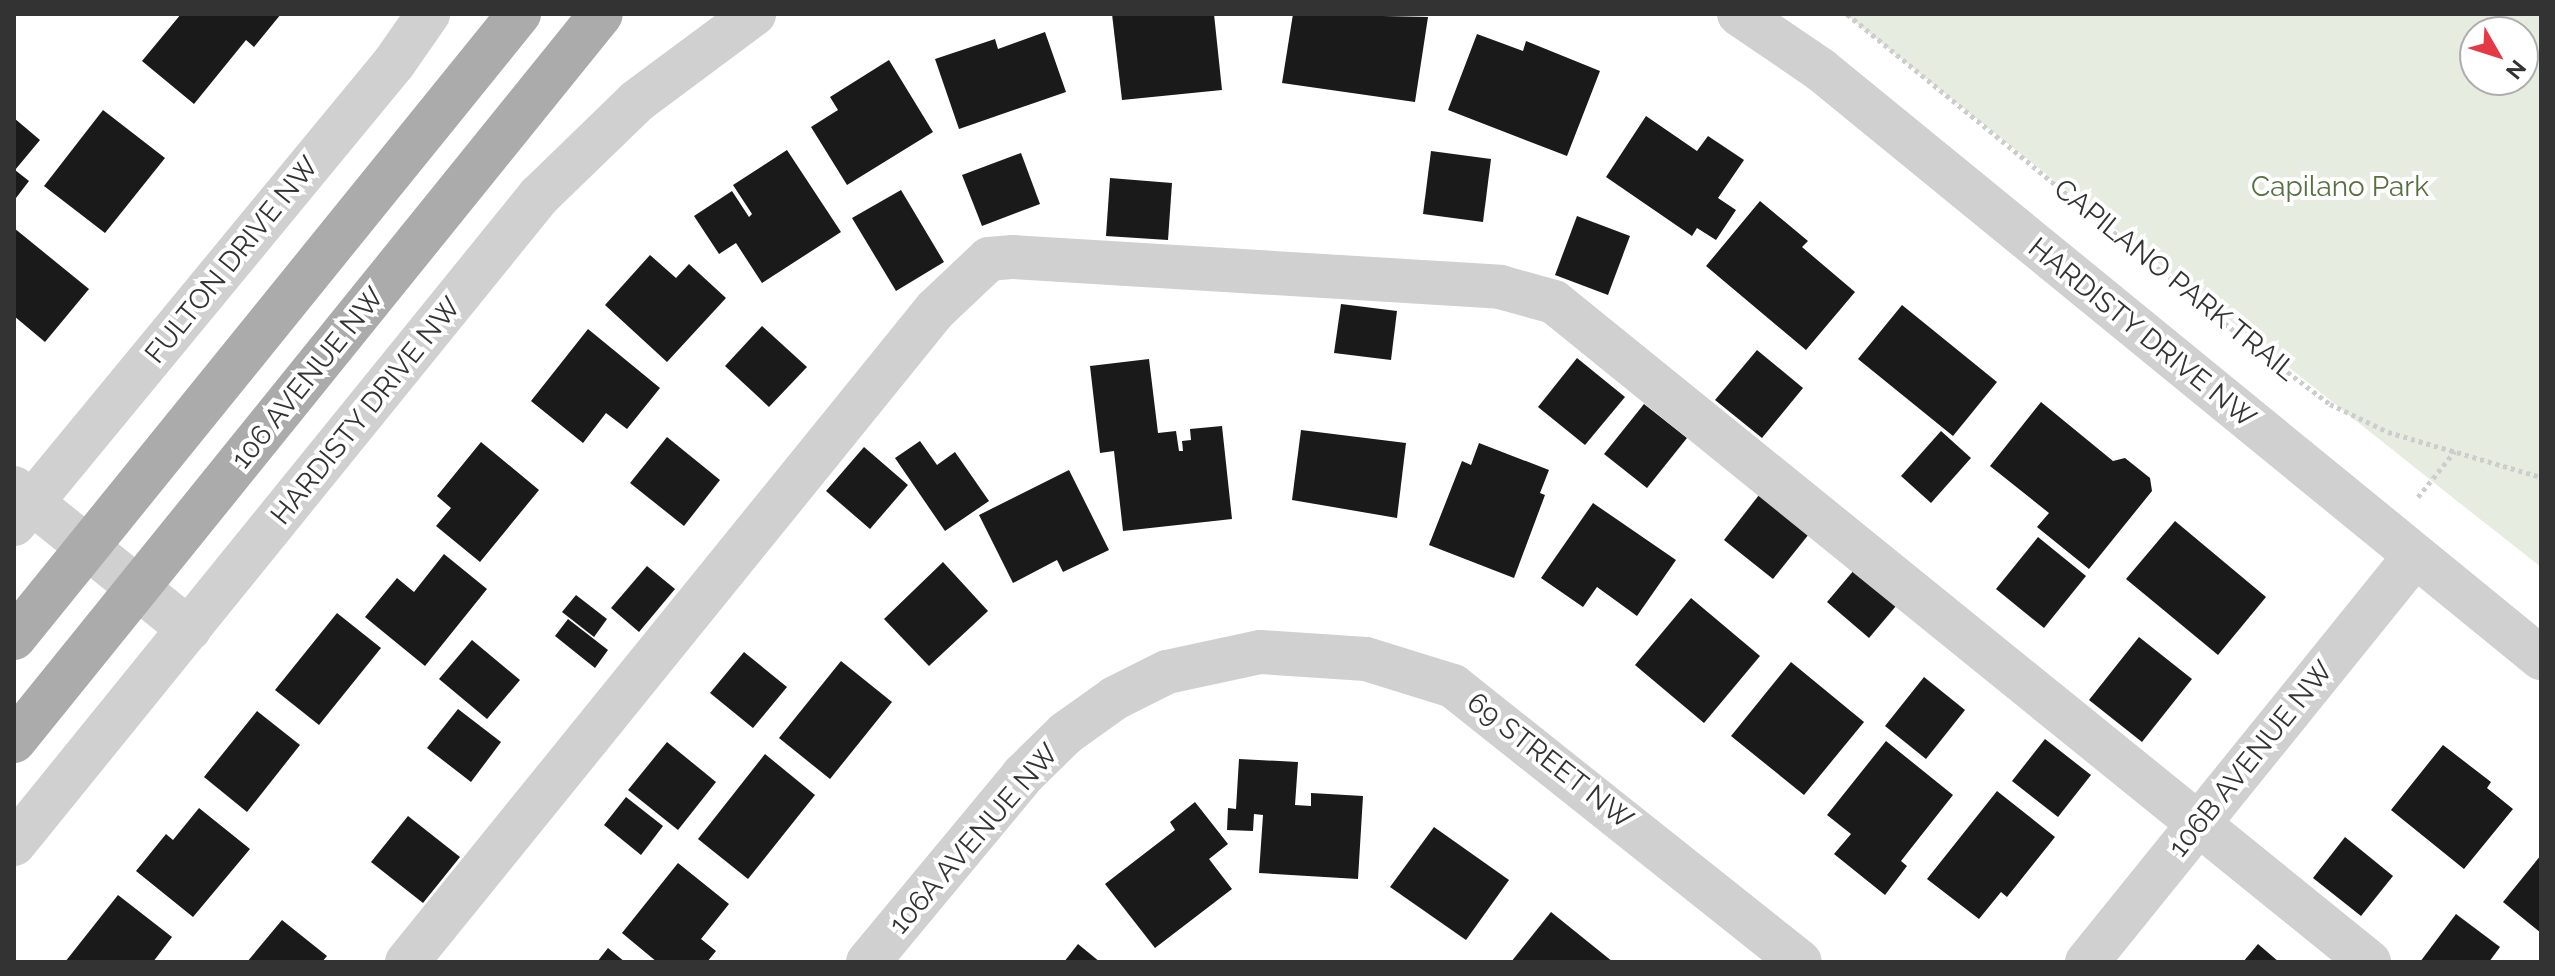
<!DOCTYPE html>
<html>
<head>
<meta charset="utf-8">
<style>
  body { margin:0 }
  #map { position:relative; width:2555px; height:976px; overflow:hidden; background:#fff; font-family:Raleway,sans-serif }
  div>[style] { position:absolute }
  .green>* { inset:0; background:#e6ecdf }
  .building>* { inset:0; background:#1a1a1a }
  .path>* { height:5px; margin-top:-2.5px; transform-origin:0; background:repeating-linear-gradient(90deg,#cdcdcd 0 4px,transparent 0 8px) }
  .minor>* { height:44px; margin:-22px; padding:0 22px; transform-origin:22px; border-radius:22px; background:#d0d0d0 }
  .major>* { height:44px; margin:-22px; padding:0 22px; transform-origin:22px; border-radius:22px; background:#ababab }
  span { translate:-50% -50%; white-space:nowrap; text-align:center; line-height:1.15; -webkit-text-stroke:8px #fff; paint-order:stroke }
  .park-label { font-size:28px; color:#56703f }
  .street-label { font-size:28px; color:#333 }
  .frame { position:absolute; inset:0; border:16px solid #333; pointer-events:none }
  .north { position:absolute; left:2459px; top:16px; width:80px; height:80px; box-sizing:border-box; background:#fff; border:2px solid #adadad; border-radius:50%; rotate:129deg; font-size:22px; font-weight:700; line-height:32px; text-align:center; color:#333 }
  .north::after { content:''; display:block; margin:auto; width:28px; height:36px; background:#e63946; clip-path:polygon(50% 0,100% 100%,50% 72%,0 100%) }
</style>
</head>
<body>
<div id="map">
  <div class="green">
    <div style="clip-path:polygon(evenodd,1845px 14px,2541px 14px,2541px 567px,2457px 501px,1845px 14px,2475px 32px,2523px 32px,2523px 80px,2475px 80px,2475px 32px)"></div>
  </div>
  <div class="building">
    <div style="clip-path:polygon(181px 14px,281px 14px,254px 47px,246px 40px,194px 104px,142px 61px)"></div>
    <div style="clip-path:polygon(1112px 14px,1214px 14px,1222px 90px,1122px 100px)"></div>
    <div style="clip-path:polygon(1293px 14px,1428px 17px,1415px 102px,1282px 83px)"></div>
    <div style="clip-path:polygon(1045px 32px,1066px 92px,959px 129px,935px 59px,995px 39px,998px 49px)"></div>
    <div style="clip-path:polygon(1477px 34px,1523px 51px,1526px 41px,1600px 71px,1567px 156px,1448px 110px)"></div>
    <div style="clip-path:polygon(889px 60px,933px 132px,847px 185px,811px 127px,838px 110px,830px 97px)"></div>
    <div style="clip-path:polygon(103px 110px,165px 158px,105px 233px,44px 186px)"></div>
    <div style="clip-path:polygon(1646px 116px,1697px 151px,1708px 136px,1744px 160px,1718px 198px,1736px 210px,1716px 240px,1697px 228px,1692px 236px,1606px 177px)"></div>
    <div style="clip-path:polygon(14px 118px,40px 140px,15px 170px,29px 181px,16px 198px)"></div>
    <div style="clip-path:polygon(787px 150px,841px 232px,762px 283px,736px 243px,719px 254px,694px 216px,732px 191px,749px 217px,752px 214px,733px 185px)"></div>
    <div style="clip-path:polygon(1431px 151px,1491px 159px,1483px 222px,1423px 214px)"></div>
    <div style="clip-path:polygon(1021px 153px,1040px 204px,982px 226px,962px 175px)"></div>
    <div style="clip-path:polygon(1110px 178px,1172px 183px,1168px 240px,1106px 236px)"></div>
    <div style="clip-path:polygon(901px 190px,944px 262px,896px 291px,852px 218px)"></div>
    <div style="clip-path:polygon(1760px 201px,1808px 241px,1802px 247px,1855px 292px,1806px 350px,1706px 266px)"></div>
    <div style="clip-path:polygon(1577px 216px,1630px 236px,1608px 295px,1555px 275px)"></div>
    <div style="clip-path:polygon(14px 228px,89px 289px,45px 342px,14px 316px)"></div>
    <div style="clip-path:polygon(650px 255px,676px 278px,689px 264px,726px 298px,667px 362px,605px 305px)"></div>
    <div style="clip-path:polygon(1341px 304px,1397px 311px,1391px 360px,1334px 353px)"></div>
    <div style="clip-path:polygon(1902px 305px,1997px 382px,1953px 436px,1858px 359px)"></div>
    <div style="clip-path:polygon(762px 326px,807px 367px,769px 407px,725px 366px)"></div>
    <div style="clip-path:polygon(588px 329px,660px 388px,627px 429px,606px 413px,583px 443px,531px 401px)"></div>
    <div style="clip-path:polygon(1757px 350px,1803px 388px,1762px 438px,1715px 400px)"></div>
    <div style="clip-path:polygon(1577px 358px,1625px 397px,1585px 445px,1538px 407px)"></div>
    <div style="clip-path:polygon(1149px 359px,1158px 433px,1176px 431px,1179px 451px,1183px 451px,1182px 441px,1191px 440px,1190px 429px,1222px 426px,1232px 519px,1123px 531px,1114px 451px,1100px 453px,1090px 366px)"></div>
    <div style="clip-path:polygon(2041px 402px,2113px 461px,2125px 458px,2150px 478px,2152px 491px,2089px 569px,2037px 527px,2049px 513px,1990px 466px)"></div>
    <div style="clip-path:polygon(1644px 404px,1687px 438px,1647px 488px,1604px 454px)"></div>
    <div style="clip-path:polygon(1301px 430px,1406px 443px,1397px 518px,1292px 500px)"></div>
    <div style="clip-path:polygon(1941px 431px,1971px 458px,1931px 503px,1901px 476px)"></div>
    <div style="clip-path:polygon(667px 437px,720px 480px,684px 526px,630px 483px)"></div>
    <div style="clip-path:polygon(920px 441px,937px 465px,955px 452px,989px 501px,945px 531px,895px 458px)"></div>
    <div style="clip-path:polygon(481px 442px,539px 490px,480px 562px,436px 526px,451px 508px,437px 496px)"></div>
    <div style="clip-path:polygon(1479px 443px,1549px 470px,1540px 493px,1545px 495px,1514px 578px,1429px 545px,1462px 461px,1471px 465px)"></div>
    <div style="clip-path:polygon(864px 447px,908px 485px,870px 529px,826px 491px)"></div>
    <div style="clip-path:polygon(1069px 470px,1109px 550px,1063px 572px,1057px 560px,1013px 583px,979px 515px)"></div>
    <div style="clip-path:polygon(1759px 495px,1809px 534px,1773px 579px,1724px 540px)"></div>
    <div style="clip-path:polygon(1593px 503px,1676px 560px,1637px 616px,1597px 587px,1583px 607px,1541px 578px)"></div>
    <div style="clip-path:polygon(2175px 521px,2266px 597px,2218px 655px,2126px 579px)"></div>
    <div style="clip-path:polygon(2038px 537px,2086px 576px,2044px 628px,1996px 589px)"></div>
    <div style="clip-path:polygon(444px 554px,487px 589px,425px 666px,365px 617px,397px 578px,414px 592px)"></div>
    <div style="clip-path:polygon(943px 562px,988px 611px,929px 666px,884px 619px)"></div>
    <div style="clip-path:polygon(647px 566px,675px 589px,639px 632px,611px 608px)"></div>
    <div style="clip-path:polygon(1854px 570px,1896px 606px,1869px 638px,1827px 602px)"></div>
    <div style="clip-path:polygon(576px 595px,607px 619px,594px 637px,562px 612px)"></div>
    <div style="clip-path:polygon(1691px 598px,1760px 656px,1704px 723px,1635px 665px)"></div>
    <div style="clip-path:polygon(337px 613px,381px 648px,319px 725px,275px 690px)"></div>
    <div style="clip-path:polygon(568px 619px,608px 650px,595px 668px,555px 636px)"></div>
    <div style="clip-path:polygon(2139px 637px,2192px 679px,2142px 742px,2089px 700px)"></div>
    <div style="clip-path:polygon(472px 640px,520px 680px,487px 719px,439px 679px)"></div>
    <div style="clip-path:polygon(744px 652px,787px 687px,753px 728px,710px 693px)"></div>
    <div style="clip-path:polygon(841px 661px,892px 702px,830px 779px,779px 738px)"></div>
    <div style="clip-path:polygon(1791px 662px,1864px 722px,1804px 795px,1731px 736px)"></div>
    <div style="clip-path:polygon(1924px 677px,1965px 710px,1926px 759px,1885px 726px)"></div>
    <div style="clip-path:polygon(458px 709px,501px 742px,471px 782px,427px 748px)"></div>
    <div style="clip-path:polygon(257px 711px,300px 745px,247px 812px,204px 777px)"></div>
    <div style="clip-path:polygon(2045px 739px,2091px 775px,2058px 817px,2012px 781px)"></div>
    <div style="clip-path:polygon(1886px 741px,1953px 795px,1901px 861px,1907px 866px,1885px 895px,1834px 854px,1851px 834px,1827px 815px)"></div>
    <div style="clip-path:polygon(667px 742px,716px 782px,678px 830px,628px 790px)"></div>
    <div style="clip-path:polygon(2443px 745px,2491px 782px,2487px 788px,2513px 809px,2464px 869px,2391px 810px)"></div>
    <div style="clip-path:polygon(765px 754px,815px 795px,748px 879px,698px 839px)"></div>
    <div style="clip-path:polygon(1239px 759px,1298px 762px,1295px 805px,1311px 806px,1311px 793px,1363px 796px,1358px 879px,1259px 873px,1263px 815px,1254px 814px,1253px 831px,1227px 830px,1228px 808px,1236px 809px)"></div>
    <div style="clip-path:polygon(1997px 791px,2055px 837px,2007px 897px,2001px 892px,1979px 919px,1927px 879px)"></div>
    <div style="clip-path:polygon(626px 797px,663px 826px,641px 855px,604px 825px)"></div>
    <div style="clip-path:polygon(1195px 802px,1228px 844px,1209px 859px,1232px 889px,1155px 948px,1105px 884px,1175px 830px,1170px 822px)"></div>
    <div style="clip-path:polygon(199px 808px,250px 849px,193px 917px,136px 871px,166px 834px,173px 840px)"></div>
    <div style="clip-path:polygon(408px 816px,460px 857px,423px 903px,371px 862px)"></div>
    <div style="clip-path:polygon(1434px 827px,1509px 880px,1466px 940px,1390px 887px)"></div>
    <div style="clip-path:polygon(2345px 837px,2393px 876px,2361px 916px,2313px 878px)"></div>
    <div style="clip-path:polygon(2541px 855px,2541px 933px,2503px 902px)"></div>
    <div style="clip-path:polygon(678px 863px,729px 904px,701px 939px,716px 951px,707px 962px,657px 962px,622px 933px)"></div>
    <div style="clip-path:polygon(118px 895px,172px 937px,153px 962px,65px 962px)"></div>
    <div style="clip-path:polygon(1551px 912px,1613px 962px,1511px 962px)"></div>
    <div style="clip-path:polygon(2456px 914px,2500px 947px,2489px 962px,2420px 962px)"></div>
    <div style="clip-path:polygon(282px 920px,327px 956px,322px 962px,247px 962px)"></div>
    <div style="clip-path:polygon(1078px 944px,1100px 962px,1064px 962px)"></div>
    <div style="clip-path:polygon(2258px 944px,2279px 962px,2243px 962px)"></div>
    <div style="clip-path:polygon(608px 948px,625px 962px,597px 962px)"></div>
  </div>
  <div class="path">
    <div style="left:1847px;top:14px;width:519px;rotate:39.3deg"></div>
    <div style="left:2249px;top:343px;width:101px;rotate:37deg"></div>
    <div style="left:2330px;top:404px;width:64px;rotate:25.8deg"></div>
    <div style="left:2388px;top:432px;width:159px;rotate:16.4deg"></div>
    <div style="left:2418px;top:497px;width:59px;rotate:-51.2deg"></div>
  </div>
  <div class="minor">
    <div style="left:1739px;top:14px;width:99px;rotate:34.3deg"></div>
    <div style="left:1821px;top:70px;width:930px;rotate:39.24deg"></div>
    <div style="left:14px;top:488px;width:225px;rotate:38.9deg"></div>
    <div style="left:14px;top:524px;width:597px;rotate:-50.5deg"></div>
    <div style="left:394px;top:63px;width:60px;rotate:-55.2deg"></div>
    <div style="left:14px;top:844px;width:834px;rotate:-50.99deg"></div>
    <div style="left:539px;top:196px;width:136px;rotate:-44.1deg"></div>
    <div style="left:637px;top:101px;width:146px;rotate:-36.6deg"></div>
    <div style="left:407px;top:962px;width:839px;rotate:-51deg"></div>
    <div style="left:935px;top:310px;width:74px;rotate:-43.4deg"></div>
    <div style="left:989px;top:259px;width:24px;rotate:-5deg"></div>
    <div style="left:1013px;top:257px;width:488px;rotate:3.5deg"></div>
    <div style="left:1500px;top:287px;width:56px;rotate:15.5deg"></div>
    <div style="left:1554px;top:302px;width:1049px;rotate:39deg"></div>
    <div style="left:868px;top:962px;width:243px;rotate:-50.3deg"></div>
    <div style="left:1023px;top:775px;width:60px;rotate:-44.3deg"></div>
    <div style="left:1066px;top:733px;width:60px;rotate:-35.5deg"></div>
    <div style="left:1115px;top:698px;width:58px;rotate:-26.6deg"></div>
    <div style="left:1167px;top:672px;width:95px;rotate:-12.1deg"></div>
    <div style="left:1260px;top:652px;width:106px;rotate:3.8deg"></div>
    <div style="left:1366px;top:659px;width:91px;rotate:17.2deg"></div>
    <div style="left:1453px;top:686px;width:443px;rotate:38.5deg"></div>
    <div style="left:2087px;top:962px;width:522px;rotate:-51.07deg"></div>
  </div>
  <div class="major">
    <div style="left:14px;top:638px;width:803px;rotate:-51.02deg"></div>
    <div style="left:14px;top:741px;width:934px;rotate:-51.08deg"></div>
  </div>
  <div class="park-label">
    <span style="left:2340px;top:187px">Capilano Park</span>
  </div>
  <div class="street-label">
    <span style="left:232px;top:260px;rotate:-51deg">FULTON DRIVE NW</span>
    <span style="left:2175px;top:280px;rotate:39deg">CAPILANO PARK TRAIL</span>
    <span style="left:2142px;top:333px;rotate:39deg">HARDISTY DRIVE NW</span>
    <span style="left:308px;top:378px;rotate:-51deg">106 AVENUE NW</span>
    <span style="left:366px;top:411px;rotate:-51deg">HARDISTY DRIVE NW</span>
    <span style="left:2251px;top:759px;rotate:-51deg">106B AVENUE NW</span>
    <span style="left:1550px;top:761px;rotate:38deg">69 STREET NW</span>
    <span style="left:974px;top:839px;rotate:-49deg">106A AVENUE NW</span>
  </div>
  <div class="frame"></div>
  <div class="north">N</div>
</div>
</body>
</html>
